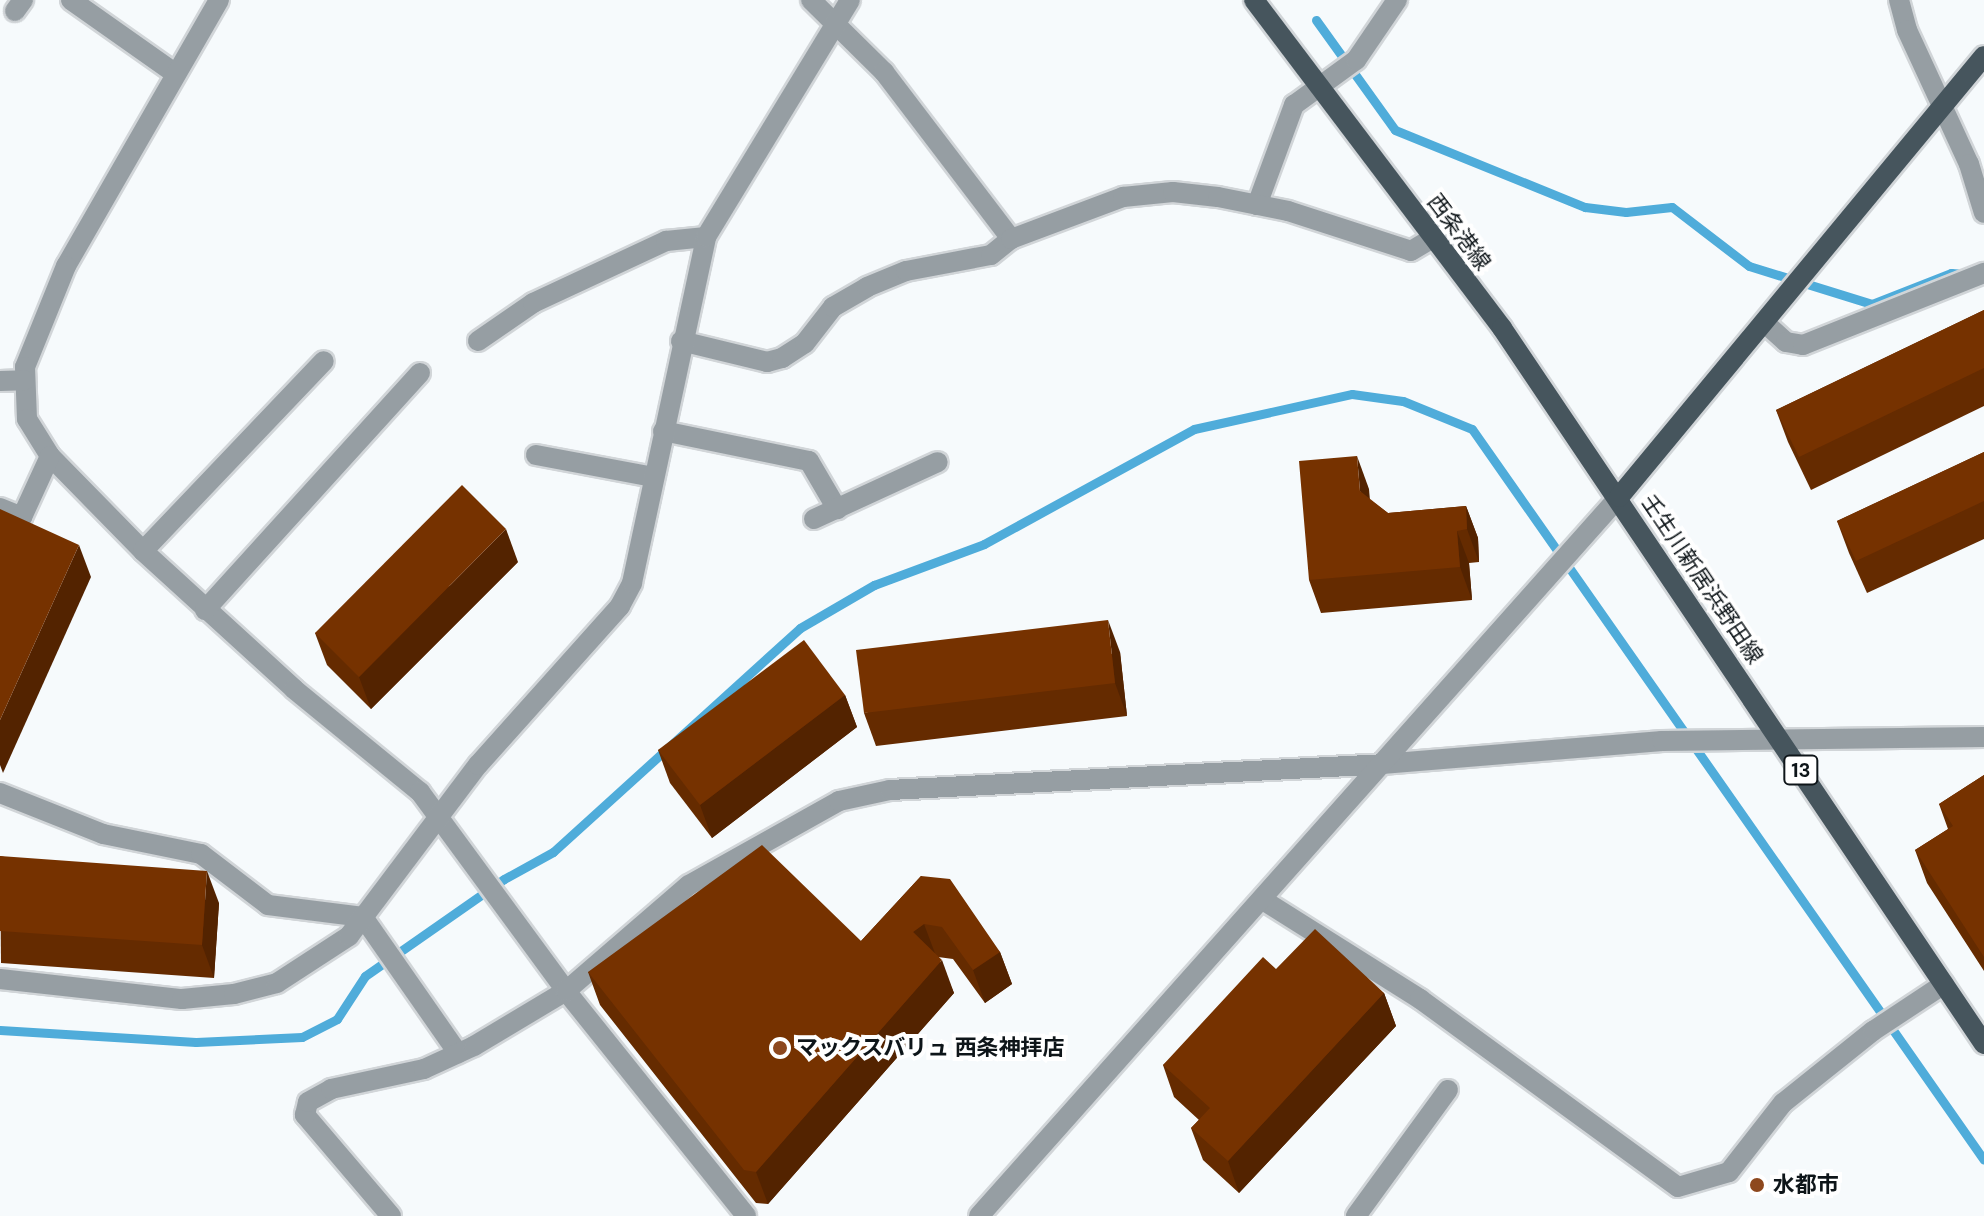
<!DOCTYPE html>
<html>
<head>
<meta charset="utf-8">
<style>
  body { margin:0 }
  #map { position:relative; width:1984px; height:1216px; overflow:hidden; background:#f6fafc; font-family:"DM Sans","Noto Sans JP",sans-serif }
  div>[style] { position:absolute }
  .stream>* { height:9px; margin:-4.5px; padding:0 4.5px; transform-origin:4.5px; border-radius:4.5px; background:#4facda }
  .roads { filter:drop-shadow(2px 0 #d1d5d8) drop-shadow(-2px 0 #d1d5d8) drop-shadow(0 2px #d1d5d8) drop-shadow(0 -2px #d1d5d8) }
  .minor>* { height:20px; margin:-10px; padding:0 10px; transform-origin:10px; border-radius:10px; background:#969ea3 }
  .major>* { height:20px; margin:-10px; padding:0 10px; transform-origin:10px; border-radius:10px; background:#46555d }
  .wall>* { inset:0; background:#652b00 }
  .shaded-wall>* { inset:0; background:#532300 }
  .building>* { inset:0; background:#763200 }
  .dots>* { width:22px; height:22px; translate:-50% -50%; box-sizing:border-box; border:4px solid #fff; border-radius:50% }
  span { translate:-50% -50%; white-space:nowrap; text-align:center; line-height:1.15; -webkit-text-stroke:8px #fff; paint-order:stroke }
  .shield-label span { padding:2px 6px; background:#fff; border:2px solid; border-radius:6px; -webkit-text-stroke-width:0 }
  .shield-label { font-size:20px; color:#0e1519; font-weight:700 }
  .street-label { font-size:22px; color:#0e1519 }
  .poi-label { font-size:22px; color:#0e1519; font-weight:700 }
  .left { translate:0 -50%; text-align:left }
</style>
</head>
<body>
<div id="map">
  <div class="stream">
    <div style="left:1316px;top:20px;width:135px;rotate:54.3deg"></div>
    <div style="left:1395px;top:130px;width:205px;rotate:22.1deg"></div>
    <div style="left:1585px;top:207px;width:41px;rotate:7deg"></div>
    <div style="left:1626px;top:212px;width:46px;rotate:-6.2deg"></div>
    <div style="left:1672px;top:207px;width:97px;rotate:37.5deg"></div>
    <div style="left:1749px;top:266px;width:129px;rotate:17.2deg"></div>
    <div style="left:1872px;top:304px;width:85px;rotate:-21.4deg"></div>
    <div style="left:1951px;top:273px;width:14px;rotate:4deg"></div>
    <div style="left:0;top:1030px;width:196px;rotate:3.5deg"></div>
    <div style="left:196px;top:1042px;width:106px;rotate:-2.7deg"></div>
    <div style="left:302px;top:1037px;width:39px;rotate:-27deg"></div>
    <div style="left:337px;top:1019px;width:51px;rotate:-56.9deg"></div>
    <div style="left:365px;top:976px;width:169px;rotate:-34.9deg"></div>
    <div style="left:504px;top:879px;width:56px;rotate:-28.9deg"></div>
    <div style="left:553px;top:852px;width:333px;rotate:-42.2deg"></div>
    <div style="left:800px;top:628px;width:86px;rotate:-30.2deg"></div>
    <div style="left:874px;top:585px;width:117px;rotate:-20.4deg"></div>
    <div style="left:984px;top:544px;width:239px;rotate:-28.7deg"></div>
    <div style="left:1194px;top:429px;width:162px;rotate:-12.5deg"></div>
    <div style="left:1352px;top:394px;width:51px;rotate:7.8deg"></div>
    <div style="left:1403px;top:401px;width:74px;rotate:22.1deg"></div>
    <div style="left:1472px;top:429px;width:892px;rotate:54.99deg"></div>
  </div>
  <div class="roads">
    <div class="minor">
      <div style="left:71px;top:0;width:128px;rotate:35.2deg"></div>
      <div style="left:219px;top:0;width:307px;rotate:119.9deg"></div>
      <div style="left:66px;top:266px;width:109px;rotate:112.1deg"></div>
      <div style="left:25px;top:367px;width:52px;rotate:87.8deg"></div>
      <div style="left:27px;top:419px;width:44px;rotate:58.1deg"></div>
      <div style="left:50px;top:456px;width:133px;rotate:45.6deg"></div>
      <div style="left:143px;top:551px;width:205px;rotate:42.4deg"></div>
      <div style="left:294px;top:689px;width:163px;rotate:39.3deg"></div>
      <div style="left:420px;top:792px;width:247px;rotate:53.7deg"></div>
      <div style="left:566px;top:991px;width:288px;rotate:51.3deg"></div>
      <div style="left:811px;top:0;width:103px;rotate:44.6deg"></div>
      <div style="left:884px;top:72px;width:210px;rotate:52.7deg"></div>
      <div style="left:1899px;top:0;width:31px;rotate:75deg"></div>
      <div style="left:1907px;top:30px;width:148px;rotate:65.2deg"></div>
      <div style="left:1969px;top:164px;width:51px;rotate:73deg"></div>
      <div style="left:15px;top:11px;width:14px;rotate:-54deg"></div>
      <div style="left:1257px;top:205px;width:107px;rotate:-69.7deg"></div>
      <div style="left:1294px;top:105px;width:77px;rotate:-36deg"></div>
      <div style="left:1356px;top:60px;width:73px;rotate:-55.7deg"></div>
      <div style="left:1766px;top:324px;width:27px;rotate:42deg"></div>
      <div style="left:1786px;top:342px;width:17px;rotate:10deg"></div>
      <div style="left:1803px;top:345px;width:195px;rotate:-21.7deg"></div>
      <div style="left:478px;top:341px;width:67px;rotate:-34.6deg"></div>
      <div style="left:533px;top:303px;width:147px;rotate:-25deg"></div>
      <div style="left:666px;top:241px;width:40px;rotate:-5.7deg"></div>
      <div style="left:681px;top:341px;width:89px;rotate:13.7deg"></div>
      <div style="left:767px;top:362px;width:16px;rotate:-15deg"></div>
      <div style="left:782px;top:358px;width:27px;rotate:-33deg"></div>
      <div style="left:805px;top:343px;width:46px;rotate:-52.1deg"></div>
      <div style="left:833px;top:307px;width:39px;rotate:-30deg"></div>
      <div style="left:867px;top:287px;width:42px;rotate:-22.3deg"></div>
      <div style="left:906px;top:271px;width:86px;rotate:-10.7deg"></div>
      <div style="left:991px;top:255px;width:26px;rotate:-39deg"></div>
      <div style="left:1011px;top:239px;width:120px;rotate:-20.6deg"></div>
      <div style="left:1123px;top:197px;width:50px;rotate:-5.7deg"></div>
      <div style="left:1173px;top:192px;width:45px;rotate:6.3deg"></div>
      <div style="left:1218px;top:197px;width:71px;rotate:11.3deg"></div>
      <div style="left:1288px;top:211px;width:129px;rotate:18deg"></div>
      <div style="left:1411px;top:251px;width:26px;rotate:-31deg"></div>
      <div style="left:0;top:381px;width:24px;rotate:-2deg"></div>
      <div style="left:663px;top:431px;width:149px;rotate:11.6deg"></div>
      <div style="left:809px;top:461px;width:56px;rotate:59.7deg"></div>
      <div style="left:536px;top:455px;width:120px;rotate:10.6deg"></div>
      <div style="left:0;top:508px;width:24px;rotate:22deg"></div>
      <div style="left:22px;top:517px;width:67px;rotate:-65.3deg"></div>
      <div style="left:814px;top:519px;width:136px;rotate:-24.7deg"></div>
      <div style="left:143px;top:551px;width:262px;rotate:-46.4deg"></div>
      <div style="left:205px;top:610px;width:320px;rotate:-47.8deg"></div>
      <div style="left:0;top:793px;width:111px;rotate:21.7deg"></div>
      <div style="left:103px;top:834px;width:100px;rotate:11.5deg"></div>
      <div style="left:201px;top:854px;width:84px;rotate:37.3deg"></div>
      <div style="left:268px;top:905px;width:96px;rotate:7.2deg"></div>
      <div style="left:363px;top:917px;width:166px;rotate:55.1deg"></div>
      <div style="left:1263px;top:900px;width:186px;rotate:32.2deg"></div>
      <div style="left:1420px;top:999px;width:319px;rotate:36.1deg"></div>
      <div style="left:1678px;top:1187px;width:53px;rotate:-16.4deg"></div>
      <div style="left:1729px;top:1172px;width:88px;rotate:-52deg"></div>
      <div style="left:1783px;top:1103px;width:115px;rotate:-38.7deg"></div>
      <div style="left:1873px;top:1031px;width:85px;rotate:-33.5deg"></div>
      <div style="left:0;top:979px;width:183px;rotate:6.3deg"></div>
      <div style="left:182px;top:999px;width:52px;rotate:-5.5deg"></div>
      <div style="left:234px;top:994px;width:44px;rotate:-14.3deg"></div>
      <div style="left:277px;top:983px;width:86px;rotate:-33.1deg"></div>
      <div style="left:349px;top:936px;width:214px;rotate:-53deg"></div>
      <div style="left:478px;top:765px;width:213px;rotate:-48.2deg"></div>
      <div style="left:620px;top:606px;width:26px;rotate:-62deg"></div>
      <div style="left:632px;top:583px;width:354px;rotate:-77.9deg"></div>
      <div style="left:706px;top:237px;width:277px;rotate:-58.7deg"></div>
      <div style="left:391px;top:1216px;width:133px;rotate:-130.4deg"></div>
      <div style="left:305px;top:1115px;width:13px;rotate:-77deg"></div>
      <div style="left:308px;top:1102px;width:26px;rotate:-29deg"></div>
      <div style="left:331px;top:1089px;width:95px;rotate:-12.1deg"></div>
      <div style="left:424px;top:1069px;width:55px;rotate:-24.7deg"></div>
      <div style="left:474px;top:1046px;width:107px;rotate:-30.9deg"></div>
      <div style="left:566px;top:991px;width:162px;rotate:-40.8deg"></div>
      <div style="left:689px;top:885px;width:172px;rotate:-29.2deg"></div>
      <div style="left:839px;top:801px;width:52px;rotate:-12.2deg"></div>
      <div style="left:890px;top:790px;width:493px;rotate:-3deg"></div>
      <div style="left:1382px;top:764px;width:281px;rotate:-4.7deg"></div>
      <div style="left:1662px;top:741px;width:322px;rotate:-0.7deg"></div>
      <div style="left:979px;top:1216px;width:963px;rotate:-48.33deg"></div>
      <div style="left:1356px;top:1216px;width:156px;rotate:-53.9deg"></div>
    </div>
    <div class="major">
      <div style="left:1254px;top:0;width:411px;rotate:52.9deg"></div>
      <div style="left:1502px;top:328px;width:863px;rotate:56.05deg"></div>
      <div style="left:1619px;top:497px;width:572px;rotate:-50.39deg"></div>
    </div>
  </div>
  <div class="wall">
    <div style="clip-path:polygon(1984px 310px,1984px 406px,1811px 490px,1788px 442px,1776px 410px)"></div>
    <div style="clip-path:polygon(1984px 452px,1984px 539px,1867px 593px,1849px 553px,1837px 521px)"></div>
    <div style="clip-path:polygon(1369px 489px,1369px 499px,1388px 513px,1466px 506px,1478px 538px,1479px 562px,1469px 563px,1472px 600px,1321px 613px,1309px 580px)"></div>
    <div style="clip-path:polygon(518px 562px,371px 709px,327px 665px,315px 633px)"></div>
    <div style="clip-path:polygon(1120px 652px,1127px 716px,876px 746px,864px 713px)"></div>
    <div style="clip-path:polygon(845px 695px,857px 727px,712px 838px,670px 783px,658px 750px)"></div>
    <div style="clip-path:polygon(1984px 775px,1984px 971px,1927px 883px,1915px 850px,1948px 829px,1939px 804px)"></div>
    <div style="clip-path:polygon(0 856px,219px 903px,214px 978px,1px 963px)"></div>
    <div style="clip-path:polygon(921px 876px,1000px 952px,1012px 984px,985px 1003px,953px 959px,938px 957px,954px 993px,768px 1204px,756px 1203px,600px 1005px,588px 972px,861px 941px)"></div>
    <div style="clip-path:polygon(1276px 969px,1384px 993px,1396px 1026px,1239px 1193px,1203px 1160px,1191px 1128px,1199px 1120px,1174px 1097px,1163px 1065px)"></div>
  </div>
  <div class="shaded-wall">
    <div style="clip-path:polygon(1357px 456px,1369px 489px,1372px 524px,1360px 491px)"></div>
    <div style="clip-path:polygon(1466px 506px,1478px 538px,1479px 562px,1467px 529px)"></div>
    <div style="clip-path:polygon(506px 529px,518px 562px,371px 709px,359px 677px)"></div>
    <div style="clip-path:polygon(1457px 531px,1469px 563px,1472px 600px,1460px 567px)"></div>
    <div style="clip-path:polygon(79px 545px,91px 577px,3px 773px,0 765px,0 720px)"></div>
    <div style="clip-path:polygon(1108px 620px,1120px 652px,1127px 716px,1115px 683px)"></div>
    <div style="clip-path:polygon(845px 695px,857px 727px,712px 838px,700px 805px)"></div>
    <div style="clip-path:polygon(207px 871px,219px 903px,214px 978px,202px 945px)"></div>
    <div style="clip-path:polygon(924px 924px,936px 956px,913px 932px)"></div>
    <div style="clip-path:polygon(1000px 952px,1012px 984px,985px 1003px,973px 970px)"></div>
    <div style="clip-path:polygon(942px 960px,954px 993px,768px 1204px,756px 1172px)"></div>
    <div style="clip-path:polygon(1384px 993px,1396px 1026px,1239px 1193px,1228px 1161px)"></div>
  </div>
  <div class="building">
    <div style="clip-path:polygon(1984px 310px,1984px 368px,1799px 457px,1776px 410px)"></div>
    <div style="clip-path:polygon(1984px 452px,1984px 501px,1856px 561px,1837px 521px)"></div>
    <div style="clip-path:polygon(1357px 456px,1360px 491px,1388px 513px,1466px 506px,1467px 529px,1457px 531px,1460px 567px,1309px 580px,1299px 461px)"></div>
    <div style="clip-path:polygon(462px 485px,506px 529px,359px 677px,315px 633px)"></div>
    <div style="clip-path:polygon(0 509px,79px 545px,0 720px)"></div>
    <div style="clip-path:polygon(1108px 620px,1115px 683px,864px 713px,856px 650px)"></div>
    <div style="clip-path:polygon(804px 640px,845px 695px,700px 805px,658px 750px)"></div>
    <div style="clip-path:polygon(1984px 775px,1984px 957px,1915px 850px,1953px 826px,1939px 804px)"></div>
    <div style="clip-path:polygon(762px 845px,861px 941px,921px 876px,950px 879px,1000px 952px,973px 970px,942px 927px,924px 924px,913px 932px,942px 960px,756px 1172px,744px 1170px,588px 972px)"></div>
    <div style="clip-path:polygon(0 856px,207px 871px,202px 945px,0 931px)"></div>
    <div style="clip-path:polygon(1315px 929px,1384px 993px,1228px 1161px,1191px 1128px,1210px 1108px,1163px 1065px,1263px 957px,1276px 969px)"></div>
  </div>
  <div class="dots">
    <div style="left:780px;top:1048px;background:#8d481e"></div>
    <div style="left:1757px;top:1185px;background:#8d481e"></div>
  </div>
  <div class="shield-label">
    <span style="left:1801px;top:770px">13</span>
  </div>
  <div class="street-label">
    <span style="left:1459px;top:232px;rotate:53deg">西条港線</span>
    <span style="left:1702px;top:579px;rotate:56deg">壬生川新居浜野田線</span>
  </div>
  <div class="poi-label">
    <span class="left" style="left:796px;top:1048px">マックスバリュ 西条神拝店</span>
    <span class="left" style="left:1773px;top:1185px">水都市</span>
  </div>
</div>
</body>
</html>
